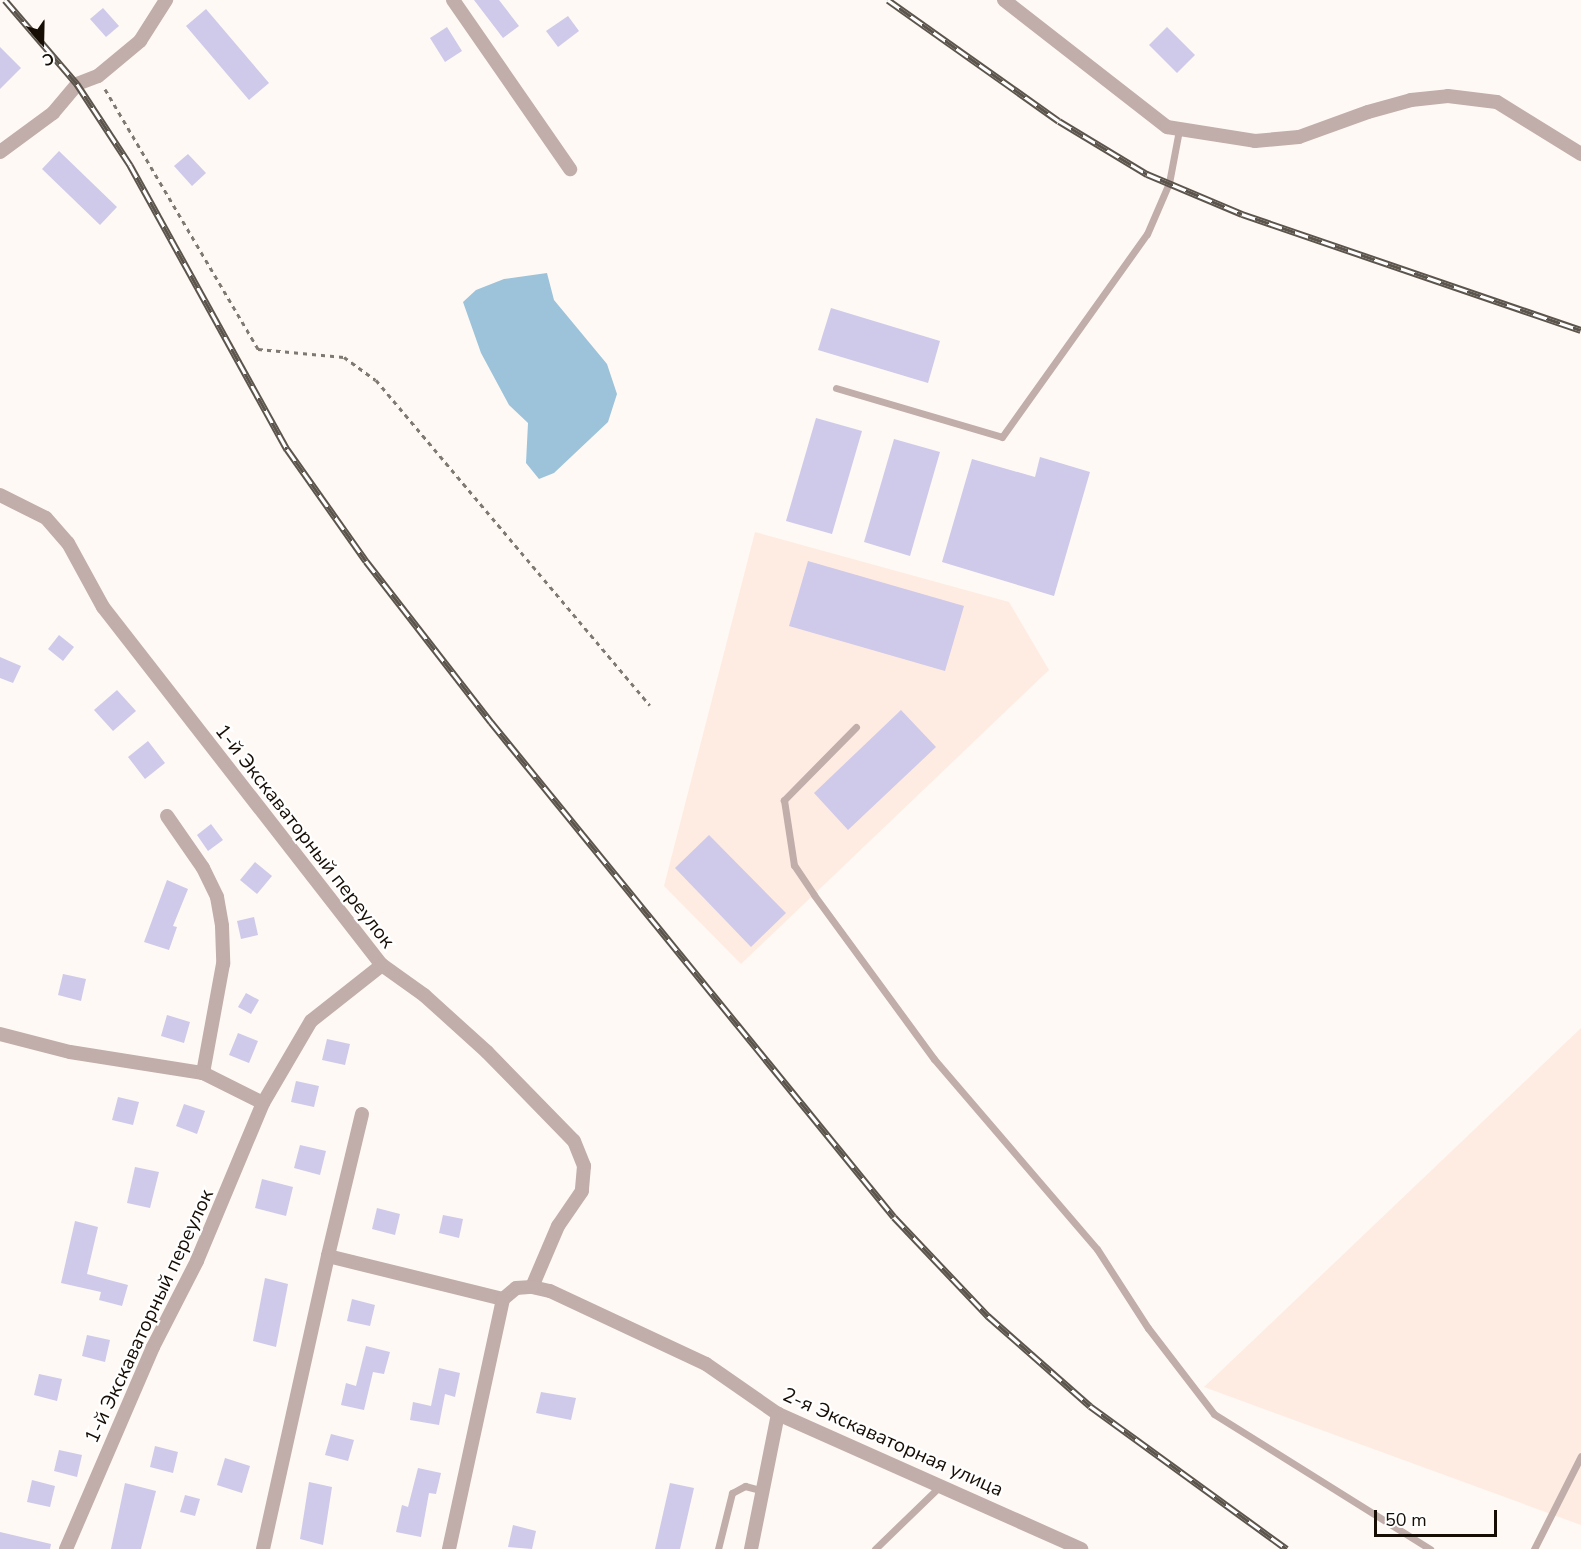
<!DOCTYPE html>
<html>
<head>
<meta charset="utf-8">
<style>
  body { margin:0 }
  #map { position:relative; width:1581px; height:1549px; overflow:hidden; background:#fef9f4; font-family:"Nunito Sans",sans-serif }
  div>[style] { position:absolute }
  .industrial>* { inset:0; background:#feece2 }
  .water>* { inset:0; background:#9cc3da }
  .building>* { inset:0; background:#cfc9ea }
  .path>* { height:3px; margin-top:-1.5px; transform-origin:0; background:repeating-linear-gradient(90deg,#7f7972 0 4.5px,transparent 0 9px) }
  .service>* { height:7px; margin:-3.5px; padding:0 3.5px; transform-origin:3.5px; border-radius:3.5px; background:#c1adaa }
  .minor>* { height:14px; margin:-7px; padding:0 7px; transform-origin:7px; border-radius:7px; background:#c1adaa }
  .rail>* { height:7px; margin-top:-3.5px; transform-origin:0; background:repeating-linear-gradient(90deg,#fff 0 14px,#5c554d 0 28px); box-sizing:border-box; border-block:2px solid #5c554d }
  span { translate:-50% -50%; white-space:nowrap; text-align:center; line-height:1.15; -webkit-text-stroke:4.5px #fff; paint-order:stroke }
  .street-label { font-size:20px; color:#160e05 }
  .north { position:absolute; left:12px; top:12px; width:60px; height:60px; -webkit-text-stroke:4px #fff; paint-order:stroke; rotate:160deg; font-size:16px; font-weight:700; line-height:24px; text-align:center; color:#160e05 }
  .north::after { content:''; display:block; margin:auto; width:21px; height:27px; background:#160e05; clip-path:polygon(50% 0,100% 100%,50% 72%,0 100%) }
  .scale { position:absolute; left:1374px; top:1510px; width:123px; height:27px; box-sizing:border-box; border:3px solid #160e05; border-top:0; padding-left:8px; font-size:18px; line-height:21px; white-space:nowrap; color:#160e05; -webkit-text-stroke:4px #fff; paint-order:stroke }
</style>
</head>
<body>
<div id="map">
  <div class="industrial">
    <div style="clip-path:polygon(755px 532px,1009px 602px,1049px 670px,741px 964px,664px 886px)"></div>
    <div style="clip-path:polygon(1581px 1028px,1581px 1525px,1204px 1387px)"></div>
  </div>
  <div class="water">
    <div style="clip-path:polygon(547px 273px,554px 300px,607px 364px,617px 394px,608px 422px,554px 473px,539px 479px,526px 463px,528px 423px,509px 405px,481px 353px,463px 302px,476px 290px,504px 279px)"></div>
  </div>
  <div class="building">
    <div style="clip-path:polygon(474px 0,499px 0,519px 26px,503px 38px)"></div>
    <div style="clip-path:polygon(103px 8px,119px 26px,106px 37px,90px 19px)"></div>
    <div style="clip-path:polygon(206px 9px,269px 83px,249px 100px,186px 26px)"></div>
    <div style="clip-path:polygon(568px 16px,579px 31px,558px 47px,546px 31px)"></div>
    <div style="clip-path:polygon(447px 27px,462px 51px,445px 62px,430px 38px)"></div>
    <div style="clip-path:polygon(1167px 27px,1195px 55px,1177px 73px,1149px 45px)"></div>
    <div style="clip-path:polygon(0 47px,21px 68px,0 89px)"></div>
    <div style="clip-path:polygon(59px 151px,117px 207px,100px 225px,42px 169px)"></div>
    <div style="clip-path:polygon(188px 154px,206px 173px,192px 186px,174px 166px)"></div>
    <div style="clip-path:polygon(831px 308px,940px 341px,928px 383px,818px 350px)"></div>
    <div style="clip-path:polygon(816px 418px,862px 431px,832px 534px,786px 521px)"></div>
    <div style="clip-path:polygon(894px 439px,940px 452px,910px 556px,864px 542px)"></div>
    <div style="clip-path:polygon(1040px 457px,1090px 472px,1054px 596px,942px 562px,972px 459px,1035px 477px)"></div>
    <div style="clip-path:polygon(808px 561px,964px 606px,945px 671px,789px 626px)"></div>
    <div style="clip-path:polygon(59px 635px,74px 647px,63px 661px,48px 649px)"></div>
    <div style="clip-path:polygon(0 657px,21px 666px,13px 683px,0 678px)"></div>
    <div style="clip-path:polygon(117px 690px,136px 711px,113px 731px,94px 710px)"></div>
    <div style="clip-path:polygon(901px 710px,936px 747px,848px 830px,814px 793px)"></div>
    <div style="clip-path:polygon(148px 741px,165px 763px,145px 779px,128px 757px)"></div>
    <div style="clip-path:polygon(211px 824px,223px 840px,208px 851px,197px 835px)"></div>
    <div style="clip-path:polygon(709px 835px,786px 913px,751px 947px,675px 868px)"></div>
    <div style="clip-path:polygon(255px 862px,272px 876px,257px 894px,240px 880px)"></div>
    <div style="clip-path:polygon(167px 880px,188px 889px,173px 926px,177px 927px,169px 950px,144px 942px)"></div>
    <div style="clip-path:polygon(254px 917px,258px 935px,241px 939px,237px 921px)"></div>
    <div style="clip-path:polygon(63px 974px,86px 979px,81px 1001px,58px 995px)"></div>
    <div style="clip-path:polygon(246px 993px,259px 1000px,251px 1014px,238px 1007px)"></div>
    <div style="clip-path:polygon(167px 1015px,190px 1022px,184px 1043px,161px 1036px)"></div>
    <div style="clip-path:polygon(238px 1033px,258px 1041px,249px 1063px,229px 1055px)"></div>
    <div style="clip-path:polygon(327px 1039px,350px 1044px,345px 1065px,322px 1060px)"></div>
    <div style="clip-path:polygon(296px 1081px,319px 1086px,314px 1107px,291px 1102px)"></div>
    <div style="clip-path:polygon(118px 1097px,139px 1102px,133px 1125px,112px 1120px)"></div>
    <div style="clip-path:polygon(184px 1104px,205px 1111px,197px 1134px,176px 1126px)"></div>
    <div style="clip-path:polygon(300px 1145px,326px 1151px,320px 1175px,294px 1168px)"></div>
    <div style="clip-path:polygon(135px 1167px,159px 1172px,150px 1208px,127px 1203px)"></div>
    <div style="clip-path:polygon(262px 1179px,293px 1187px,286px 1216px,255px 1208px)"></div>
    <div style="clip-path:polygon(377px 1208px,400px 1214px,395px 1235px,372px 1229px)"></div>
    <div style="clip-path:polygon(443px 1215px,463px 1219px,459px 1238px,439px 1233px)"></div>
    <div style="clip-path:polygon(75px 1221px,98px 1227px,87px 1274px,128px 1285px,122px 1306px,99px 1300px,101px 1292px,61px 1283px)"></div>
    <div style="clip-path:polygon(265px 1278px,288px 1284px,276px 1347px,253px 1341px)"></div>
    <div style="clip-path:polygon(352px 1299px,375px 1305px,370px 1326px,347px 1321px)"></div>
    <div style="clip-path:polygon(87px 1335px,110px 1340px,105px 1362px,82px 1356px)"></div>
    <div style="clip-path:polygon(366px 1346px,390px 1352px,384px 1374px,373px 1372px,364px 1410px,341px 1405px,346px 1383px,356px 1386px)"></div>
    <div style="clip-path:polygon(439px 1368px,460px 1373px,455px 1397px,445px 1394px,439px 1425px,410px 1420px,413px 1402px,431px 1406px)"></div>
    <div style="clip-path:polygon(39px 1374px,62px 1379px,57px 1401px,34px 1395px)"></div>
    <div style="clip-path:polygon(541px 1392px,576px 1398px,571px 1420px,536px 1413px)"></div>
    <div style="clip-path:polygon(331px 1434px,354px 1440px,348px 1461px,325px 1455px)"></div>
    <div style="clip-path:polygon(155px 1446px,178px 1452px,173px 1473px,150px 1467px)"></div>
    <div style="clip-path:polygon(59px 1450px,82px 1455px,77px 1477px,54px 1471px)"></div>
    <div style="clip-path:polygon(225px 1458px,250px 1466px,242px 1493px,217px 1485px)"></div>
    <div style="clip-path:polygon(418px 1468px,441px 1473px,436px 1494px,429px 1493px,421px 1537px,396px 1532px,402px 1505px,408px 1507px)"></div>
    <div style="clip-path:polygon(32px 1480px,55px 1486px,50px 1507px,27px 1502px)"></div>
    <div style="clip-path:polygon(309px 1482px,332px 1487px,323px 1545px,300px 1539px)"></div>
    <div style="clip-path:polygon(125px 1483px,156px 1491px,141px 1549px,111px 1549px)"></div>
    <div style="clip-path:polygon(670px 1483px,694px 1488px,680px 1549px,655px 1549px)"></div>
    <div style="clip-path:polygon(185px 1495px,200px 1499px,195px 1516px,180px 1512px)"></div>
    <div style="clip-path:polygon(513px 1525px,536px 1531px,532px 1549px,508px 1547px)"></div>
    <div style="clip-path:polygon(0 1532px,51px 1544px,50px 1549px,0 1549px)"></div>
  </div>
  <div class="path">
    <div style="left:105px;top:89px;width:302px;rotate:59.5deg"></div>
    <div style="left:258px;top:349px;width:86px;rotate:5.3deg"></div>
    <div style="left:344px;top:357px;width:39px;rotate:36deg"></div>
    <div style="left:376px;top:380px;width:425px;rotate:49.9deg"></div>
  </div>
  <div class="service">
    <div style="left:836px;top:388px;width:173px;rotate:16.4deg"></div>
    <div style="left:1002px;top:437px;width:249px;rotate:-54.5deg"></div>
    <div style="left:1147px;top:234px;width:56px;rotate:-66.7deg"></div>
    <div style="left:1169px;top:183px;width:54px;rotate:-79.3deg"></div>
    <div style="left:856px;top:727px;width:103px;rotate:134.6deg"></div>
    <div style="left:784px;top:800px;width:66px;rotate:81.3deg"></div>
    <div style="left:794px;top:865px;width:36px;rotate:56deg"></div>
    <div style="left:814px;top:895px;width:203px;rotate:53.8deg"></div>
    <div style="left:934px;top:1059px;width:250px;rotate:49.4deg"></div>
    <div style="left:1097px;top:1249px;width:94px;rotate:57.2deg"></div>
    <div style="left:1148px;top:1328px;width:108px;rotate:52.5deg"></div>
    <div style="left:1214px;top:1414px;width:255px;rotate:32deg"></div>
    <div style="left:718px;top:1549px;width:58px;rotate:-76deg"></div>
    <div style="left:732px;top:1493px;width:15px;rotate:-28deg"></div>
    <div style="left:745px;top:1486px;width:16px;rotate:15deg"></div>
    <div style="left:875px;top:1549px;width:91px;rotate:-44.1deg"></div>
    <div style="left:1534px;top:1549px;width:104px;rotate:-63.2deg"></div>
  </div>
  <div class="minor">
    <div style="left:453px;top:0;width:206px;rotate:55.3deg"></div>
    <div style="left:1004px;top:0;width:207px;rotate:37.9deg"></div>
    <div style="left:1167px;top:127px;width:89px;rotate:9deg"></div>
    <div style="left:1255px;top:141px;width:44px;rotate:-5.2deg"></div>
    <div style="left:1299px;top:137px;width:73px;rotate:-19.9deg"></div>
    <div style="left:1368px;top:112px;width:45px;rotate:-15.6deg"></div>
    <div style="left:1411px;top:100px;width:37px;rotate:-6deg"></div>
    <div style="left:1448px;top:96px;width:49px;rotate:7deg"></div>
    <div style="left:1497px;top:102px;width:99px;rotate:31.8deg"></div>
    <div style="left:0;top:152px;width:66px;rotate:-36.3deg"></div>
    <div style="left:53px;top:113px;width:38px;rotate:-50deg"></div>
    <div style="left:77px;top:84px;width:22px;rotate:-21deg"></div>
    <div style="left:98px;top:76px;width:55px;rotate:-39.8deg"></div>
    <div style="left:140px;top:41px;width:49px;rotate:-57.6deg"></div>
    <div style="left:0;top:495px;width:51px;rotate:26.6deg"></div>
    <div style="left:46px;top:518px;width:33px;rotate:49deg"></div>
    <div style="left:68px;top:543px;width:73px;rotate:61.3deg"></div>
    <div style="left:103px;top:607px;width:454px;rotate:52.1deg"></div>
    <div style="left:382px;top:965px;width:90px;rotate:141.7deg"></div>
    <div style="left:311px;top:1021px;width:95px;rotate:120.3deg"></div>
    <div style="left:263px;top:1103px;width:171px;rotate:112.7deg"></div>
    <div style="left:197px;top:1261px;width:97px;rotate:117.1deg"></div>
    <div style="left:153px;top:1347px;width:220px;rotate:113.3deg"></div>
    <div style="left:167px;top:816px;width:63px;rotate:55.3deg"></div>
    <div style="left:203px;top:868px;width:32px;rotate:64deg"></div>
    <div style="left:217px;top:897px;width:29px;rotate:80deg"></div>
    <div style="left:222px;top:926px;width:38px;rotate:88deg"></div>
    <div style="left:223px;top:964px;width:111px;rotate:100.4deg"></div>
    <div style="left:382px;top:965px;width:52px;rotate:35.5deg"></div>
    <div style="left:424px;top:995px;width:85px;rotate:42.1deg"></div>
    <div style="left:487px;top:1052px;width:124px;rotate:45.7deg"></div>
    <div style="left:574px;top:1141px;width:27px;rotate:68deg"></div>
    <div style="left:584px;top:1166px;width:25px;rotate:95deg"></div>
    <div style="left:582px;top:1191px;width:42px;rotate:124.4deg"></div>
    <div style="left:558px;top:1226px;width:66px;rotate:113.1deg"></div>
    <div style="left:0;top:1034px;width:72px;rotate:14.4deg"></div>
    <div style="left:70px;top:1052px;width:135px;rotate:9deg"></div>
    <div style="left:203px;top:1073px;width:67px;rotate:26.6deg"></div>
    <div style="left:362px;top:1114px;width:146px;rotate:103.5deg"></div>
    <div style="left:328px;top:1256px;width:180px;rotate:13.8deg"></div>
    <div style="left:263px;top:1549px;width:300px;rotate:-77.5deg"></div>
    <div style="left:449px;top:1549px;width:256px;rotate:-77.8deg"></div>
    <div style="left:503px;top:1299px;width:17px;rotate:-40deg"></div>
    <div style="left:516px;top:1288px;width:16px;rotate:-4deg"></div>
    <div style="left:532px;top:1287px;width:18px;rotate:13deg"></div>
    <div style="left:550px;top:1291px;width:172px;rotate:25.1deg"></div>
    <div style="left:706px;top:1364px;width:88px;rotate:34.8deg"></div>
    <div style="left:778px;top:1414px;width:332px;rotate:24deg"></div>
    <div style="left:751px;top:1549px;width:138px;rotate:-78.7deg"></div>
  </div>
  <div class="rail">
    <div style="left:5px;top:0;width:111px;rotate:49.4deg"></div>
    <div style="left:77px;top:84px;width:97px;rotate:56.8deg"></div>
    <div style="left:130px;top:165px;width:325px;rotate:61.1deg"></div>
    <div style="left:287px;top:449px;width:137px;rotate:54.8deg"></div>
    <div style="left:366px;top:561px;width:204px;rotate:52.2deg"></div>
    <div style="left:491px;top:722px;width:638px;rotate:50.85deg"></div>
    <div style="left:894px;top:1217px;width:137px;rotate:46.5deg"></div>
    <div style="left:988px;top:1316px;width:136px;rotate:41.4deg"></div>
    <div style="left:1090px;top:1406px;width:243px;rotate:36deg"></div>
    <div style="left:888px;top:0;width:209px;rotate:35.3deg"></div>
    <div style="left:1059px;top:121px;width:103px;rotate:31.1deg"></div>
    <div style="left:1147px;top:174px;width:103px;rotate:22.8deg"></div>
    <div style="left:1242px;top:214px;width:358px;rotate:18.9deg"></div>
  </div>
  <div class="street-label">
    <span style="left:305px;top:836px;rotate:52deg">1-й Экскаваторный переулок</span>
    <span style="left:149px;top:1316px;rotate:-65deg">1-й Экскаваторный переулок</span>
    <span style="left:893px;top:1442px;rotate:24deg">2-я Экскаваторная улица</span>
  </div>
  <div class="north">С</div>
  <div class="scale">50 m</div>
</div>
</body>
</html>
